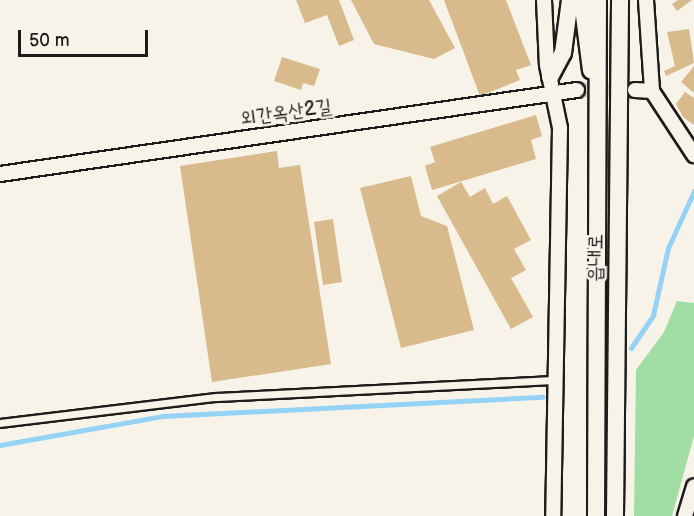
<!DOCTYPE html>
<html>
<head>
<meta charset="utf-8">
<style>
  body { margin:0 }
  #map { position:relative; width:694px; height:516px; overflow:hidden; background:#f7f3e8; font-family:"Balsamiq Sans","Poor Story",sans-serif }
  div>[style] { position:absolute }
  .green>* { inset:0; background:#a1dea4 }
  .stream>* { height:5px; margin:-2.5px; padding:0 2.5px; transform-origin:2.5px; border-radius:2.5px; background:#94d3f5 }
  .building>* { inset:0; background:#d8ba8c }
  .minor-tunnel>* { height:14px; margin-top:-7px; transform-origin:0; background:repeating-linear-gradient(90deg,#d6d3c9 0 14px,transparent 0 21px) }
  .roads { filter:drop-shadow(2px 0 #1c1c1c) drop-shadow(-2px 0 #1c1c1c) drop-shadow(0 2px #1c1c1c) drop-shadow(0 -2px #1c1c1c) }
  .service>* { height:7px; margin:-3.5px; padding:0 3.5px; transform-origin:3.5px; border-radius:3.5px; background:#f7f3e8 }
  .minor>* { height:14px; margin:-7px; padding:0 7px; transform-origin:7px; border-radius:7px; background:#f7f3e8 }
  .tertiary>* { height:16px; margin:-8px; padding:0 8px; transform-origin:8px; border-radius:8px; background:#f7f3e8 }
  span { translate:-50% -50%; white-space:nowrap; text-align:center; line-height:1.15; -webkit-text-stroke:5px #f7f3e8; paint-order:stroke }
  .street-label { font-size:20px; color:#1c1c1c }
  .scale { position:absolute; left:18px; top:30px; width:130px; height:27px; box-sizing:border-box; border:3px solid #1c1c1c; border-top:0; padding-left:8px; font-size:18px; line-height:21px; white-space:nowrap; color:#1c1c1c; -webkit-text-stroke:4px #f7f3e8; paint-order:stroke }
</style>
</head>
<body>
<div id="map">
  <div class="green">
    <div style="clip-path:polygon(677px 301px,694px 303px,694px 436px,672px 516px,634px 516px,636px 370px,664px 332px)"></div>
  </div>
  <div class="stream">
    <div style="left:631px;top:348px;width:40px;rotate:-56deg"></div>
    <div style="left:653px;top:315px;width:69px;rotate:-77.4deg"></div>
    <div style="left:668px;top:248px;width:63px;rotate:-65.5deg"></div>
    <div style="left:0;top:445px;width:166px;rotate:-10.1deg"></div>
    <div style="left:163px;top:416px;width:380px;rotate:-2.9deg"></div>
  </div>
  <div class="building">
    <div style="clip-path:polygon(296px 0,339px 0,354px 40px,339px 46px,327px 15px,305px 23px)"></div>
    <div style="clip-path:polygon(351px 0,429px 0,455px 48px,434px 59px,374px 44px)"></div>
    <div style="clip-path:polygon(444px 0,506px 0,531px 65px,516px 70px,520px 80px,480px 96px)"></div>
    <div style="clip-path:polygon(678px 0,692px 0,677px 11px,672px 4px)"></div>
    <div style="clip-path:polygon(689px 29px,694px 63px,666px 76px,664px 71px,675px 66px,667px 32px)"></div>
    <div style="clip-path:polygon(282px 57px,320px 69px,314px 86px,303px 83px,301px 90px,274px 81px)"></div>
    <div style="clip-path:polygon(694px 66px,694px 93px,681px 82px)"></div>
    <div style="clip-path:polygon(685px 92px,694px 98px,694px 125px,683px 117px,676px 104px)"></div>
    <div style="clip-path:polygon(536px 115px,542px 136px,531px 140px,536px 159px,432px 190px,425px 166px,435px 162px,430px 147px)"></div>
    <div style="clip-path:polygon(277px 151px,279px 168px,300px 165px,331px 364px,212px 382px,180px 166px)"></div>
    <div style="clip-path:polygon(411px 176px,421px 216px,447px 226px,474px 330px,401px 348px,360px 188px)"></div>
    <div style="clip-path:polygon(461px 182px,470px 197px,485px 188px,493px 204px,507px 196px,531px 240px,514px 249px,526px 270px,511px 278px,533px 317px,511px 329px,437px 196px)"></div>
    <div style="clip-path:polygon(333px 219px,342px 282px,323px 285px,314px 222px)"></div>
  </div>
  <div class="minor-tunnel">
    <div style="left:577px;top:90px;width:50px"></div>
  </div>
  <div class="roads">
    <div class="service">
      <div style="left:0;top:423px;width:218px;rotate:-6.9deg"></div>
      <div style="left:216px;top:397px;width:339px;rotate:-2.9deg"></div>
    </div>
    <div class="minor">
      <div style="left:544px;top:0;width:65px;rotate:87.4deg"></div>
      <div style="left:547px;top:65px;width:64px;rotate:78.3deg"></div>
      <div style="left:560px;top:128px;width:388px;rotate:91deg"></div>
      <div style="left:646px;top:0;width:91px;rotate:86.2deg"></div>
      <div style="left:652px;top:91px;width:77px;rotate:56.7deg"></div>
      <div style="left:635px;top:90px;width:17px;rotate:3deg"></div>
      <div style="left:0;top:174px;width:583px;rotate:-8.28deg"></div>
      <div style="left:685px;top:516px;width:31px;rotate:-73deg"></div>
    </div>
    <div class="tertiary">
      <div style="left:582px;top:0;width:71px;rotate:82.7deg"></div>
      <div style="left:550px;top:77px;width:27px;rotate:-62deg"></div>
      <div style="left:563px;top:53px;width:53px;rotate:-82.5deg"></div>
      <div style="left:596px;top:516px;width:516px;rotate:-89.78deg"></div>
      <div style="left:615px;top:516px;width:516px;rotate:-89.44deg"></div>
    </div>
  </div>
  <div class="street-label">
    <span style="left:286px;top:113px;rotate:-8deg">외간옥산2길</span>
    <span style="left:596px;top:258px;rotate:-89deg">읍내로</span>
  </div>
  <div class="scale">50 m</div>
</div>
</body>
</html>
